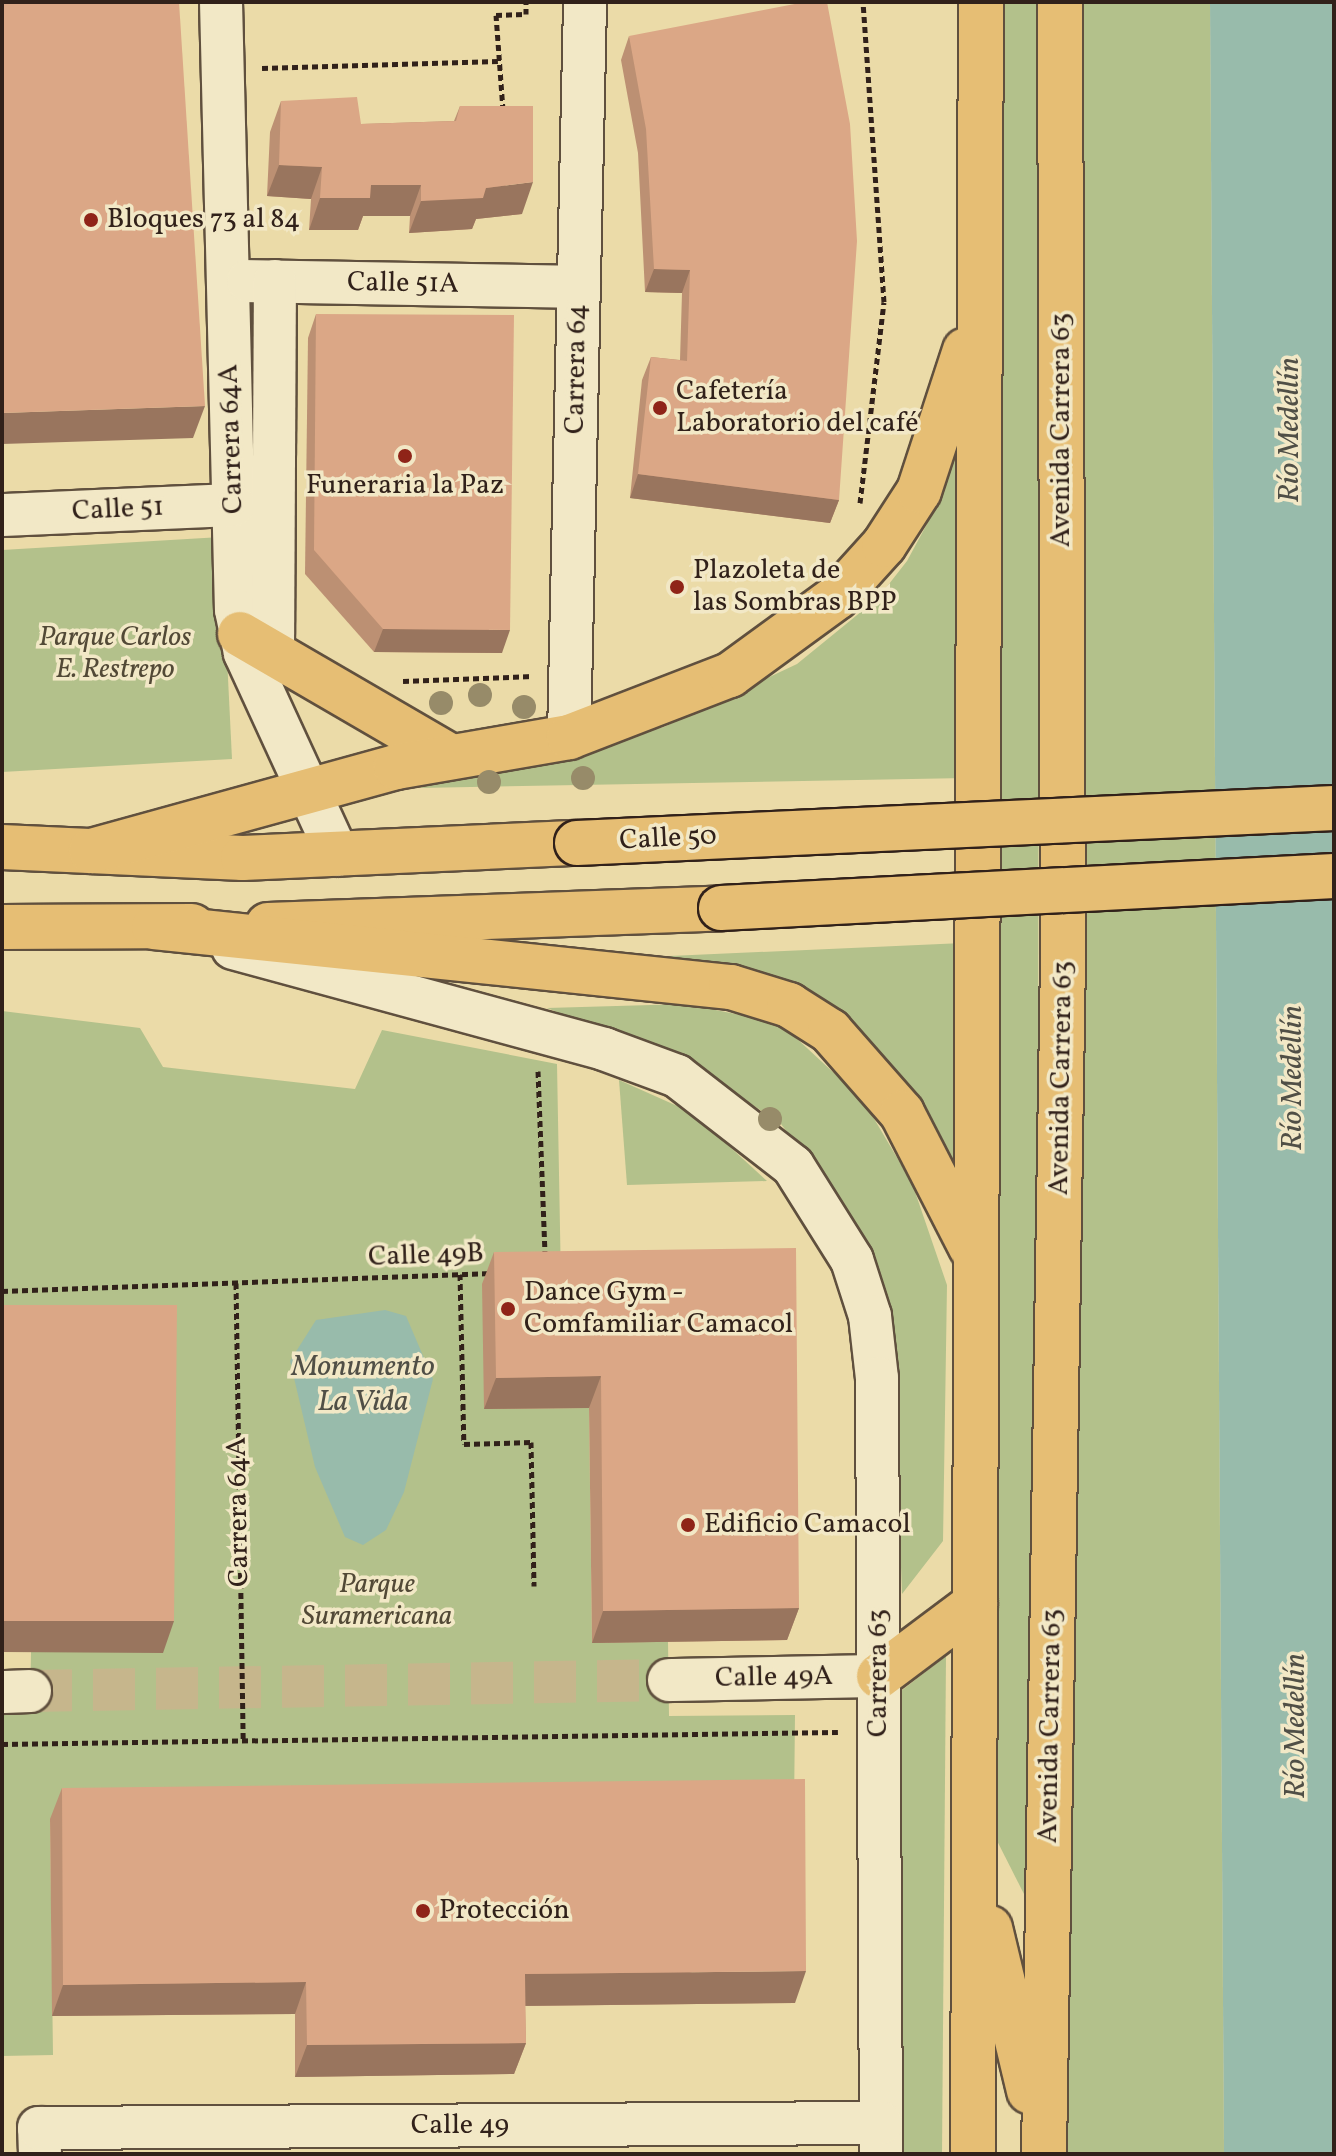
<!DOCTYPE html>
<html>
<head>
<meta charset="utf-8">
<style>
  body { margin:0 }
  #map { position:relative; width:1336px; height:2156px; overflow:hidden; background:#ebdba8; font-family:Vollkorn,serif }
  div>[style] { position:absolute }
  .green>* { inset:0; background:#b3c18b }
  .water>* { inset:0; background:#98bbab }
  .minor-tunnel>* { height:42px; margin-top:-21px; transform-origin:0; background:repeating-linear-gradient(90deg,#c6b68c 0 42px,transparent 0 63px) }
  .path>* { height:5px; margin-top:-2.5px; transform-origin:0; background:repeating-linear-gradient(90deg,#31211a 0 6px,transparent 0 10px) }
  .roads { filter:drop-shadow(2px 0 #60503e) drop-shadow(-2px 0 #60503e) drop-shadow(0 2px #60503e) drop-shadow(0 -2px #60503e) }
  .minor>* { height:42px; margin:-21px; padding:0 21px; transform-origin:21px; border-radius:21px; background:#f2e8c6 }
  .major>* { height:44px; margin:-22px; padding:0 22px; transform-origin:22px; border-radius:22px; background:#e6be74 }
  .highway>* { height:44px; margin:-22px; padding:0 22px; transform-origin:22px; border-radius:22px; background:#e6be74 }
  .bridges { filter:drop-shadow(2px 0 #31211a) drop-shadow(-2px 0 #31211a) drop-shadow(0 2px #31211a) drop-shadow(0 -2px #31211a) }
  .major-bridge>* { height:44px; margin:-22px; padding:0 22px; transform-origin:22px; border-radius:22px; background:#e6be74 }
  .trees>* { width:24px; height:24px; margin:-12px; border-radius:50%; background:#978b69 }
  .wall>* { inset:0; background:#bc9073 }
  .shaded-wall>* { inset:0; background:#99755e }
  .building>* { inset:0; background:#dba786 }
  .dots>* { width:22px; height:22px; translate:-50% -50%; box-sizing:border-box; border:4px solid #f2e8c6; border-radius:50% }
  span { translate:-50% -50%; white-space:nowrap; text-align:center; line-height:1.15; -webkit-text-stroke:7px #f2e8c6; paint-order:stroke }
  .poi-label { font-size:28px; color:#31211a }
  .left { translate:0 -50%; text-align:left }
  .street-label { font-size:28px; color:#31211a }
  .park-label { font-size:28px; color:#524936; font-style:italic }
  .water-label { font-size:30px; color:#504f46; font-style:italic }
  .frame { position:absolute; inset:0; border:4px solid #31211a; pointer-events:none }
</style>
</head>
<body>
<div id="map">
  <div class="green">
    <div style="clip-path:polygon(1005px 2px,1040px 2px,1038px 1116px,1025px 1896px,987px 1821px)"></div>
    <div style="clip-path:polygon(1078px 2px,1210px 2px,1224px 2154px,1063px 2154px)"></div>
    <div style="clip-path:polygon(967px 381px,966px 778px,419px 788px,664px 727px,797px 664px,878px 598px,907px 561px,927px 524px)"></div>
    <div style="clip-path:polygon(221px 537px,232px 759px,2px 772px,2px 550px)"></div>
    <div style="clip-path:polygon(963px 943px,962px 1185px,859px 1031px,559px 961px)"></div>
    <div style="clip-path:polygon(686px 1004px,780px 1023px,863px 1100px,912px 1183px,947px 1285px,943px 1541px,902px 1594px,894px 1375px,834px 1195px,781px 1124px,696px 1067px,547px 1008px)"></div>
    <div style="clip-path:polygon(2px 1011px,140px 1028px,163px 1067px,355px 1089px,382px 1030px,557px 1064px,561px 1283px,484px 1409px,589px 1408px,592px 1642px,668px 1641px,669px 1716px,795px 1715px,794px 1811px,50px 1820px,53px 2055px,2px 2056px,2px 1706px,30px 1705px,31px 1652px,163px 1652px,2px 1336px)"></div>
    <div style="clip-path:polygon(619px 1080px,693px 1113px,767px 1181px,627px 1185px)"></div>
    <div style="clip-path:polygon(946px 1656px,942px 2154px,897px 2154px,901px 1691px)"></div>
  </div>
  <div class="water">
    <div style="clip-path:polygon(1210px 2px,1334px 2px,1334px 2154px,1224px 2154px)"></div>
    <div style="clip-path:polygon(385px 1310px,406px 1316px,433px 1379px,404px 1492px,386px 1530px,363px 1545px,345px 1537px,315px 1467px,290px 1361px,316px 1320px)"></div>
  </div>
  <div class="minor-tunnel">
    <div style="left:30px;top:1691px;width:639px;rotate:-0.99deg"></div>
  </div>
  <div class="path">
    <div style="left:262px;top:68px;width:236px;rotate:-1.7deg"></div>
    <div style="left:503px;top:110px;width:95px;rotate:-94.2deg"></div>
    <div style="left:496px;top:15px;width:30px;rotate:-2deg"></div>
    <div style="left:526px;top:14px;width:12px;rotate:-90deg"></div>
    <div style="left:860px;top:503px;width:202px;rotate:-83.2deg"></div>
    <div style="left:884px;top:302px;width:301px;rotate:-94deg"></div>
    <div style="left:403px;top:681px;width:130px;rotate:-2.2deg"></div>
    <div style="left:538px;top:1071px;width:186px;rotate:87.8deg"></div>
    <div style="left:460px;top:1274px;width:170px;rotate:88.7deg"></div>
    <div style="left:464px;top:1444px;width:67px;rotate:-1.7deg"></div>
    <div style="left:531px;top:1442px;width:144px;rotate:88.8deg"></div>
    <div style="left:236px;top:1283px;width:458px;rotate:89.1deg"></div>
    <div style="left:2px;top:1291px;width:491px;rotate:-2.1deg"></div>
    <div style="left:2px;top:1744px;width:836px;rotate:-0.82deg"></div>
  </div>
  <div class="roads">
    <div class="minor">
      <div style="left:221px;top:2px;width:608px;rotate:88.59deg"></div>
      <div style="left:236px;top:610px;width:44px;rotate:78.2deg"></div>
      <div style="left:245px;top:653px;width:222px;rotate:65.3deg"></div>
      <div style="left:248px;top:281px;width:331px;rotate:1deg"></div>
      <div style="left:2px;top:515px;width:232px;rotate:-2.5deg"></div>
      <div style="left:273px;top:653px;width:372px;rotate:-89.7deg"></div>
      <div style="left:569px;top:737px;width:735px;rotate:-88.75deg"></div>
      <div style="left:233px;top:948px;width:385px;rotate:15.2deg"></div>
      <div style="left:604px;top:1049px;width:78px;rotate:20.3deg"></div>
      <div style="left:677px;top:1076px;width:147px;rotate:37.8deg"></div>
      <div style="left:793px;top:1166px;width:111px;rotate:57.9deg"></div>
      <div style="left:852px;top:1260px;width:59px;rotate:72.2deg"></div>
      <div style="left:870px;top:1316px;width:62px;rotate:83.6deg"></div>
      <div style="left:877px;top:1378px;width:776px;rotate:89.7deg"></div>
      <div style="left:669px;top:1680px;width:210px;rotate:-1.1deg"></div>
      <div style="left:2px;top:1692px;width:28px;rotate:-2deg"></div>
      <div style="left:40px;top:2154px;width:26px;rotate:-92deg"></div>
      <div style="left:39px;top:2128px;width:842px;rotate:-0.34deg"></div>
    </div>
    <div class="major">
      <div style="left:2px;top:847px;width:241px;rotate:2.6deg"></div>
      <div style="left:243px;top:858px;width:334px;rotate:-2.6deg"></div>
      <div style="left:268px;top:925px;width:453px;rotate:-2.1deg"></div>
      <div style="left:2px;top:927px;width:190px;rotate:-0.3deg"></div>
    </div>
    <div class="highway">
      <div style="left:240px;top:634px;width:244px;rotate:30.2deg"></div>
      <div style="left:91px;top:851px;width:316px;rotate:-15.4deg"></div>
      <div style="left:396px;top:767px;width:176px;rotate:-9.8deg"></div>
      <div style="left:569px;top:737px;width:173px;rotate:-21.1deg"></div>
      <div style="left:730px;top:675px;width:132px;rotate:-36.1deg"></div>
      <div style="left:837px;top:597px;width:70px;rotate:-47.9deg"></div>
      <div style="left:884px;top:545px;width:64px;rotate:-57.1deg"></div>
      <div style="left:919px;top:491px;width:148px;rotate:-71.9deg"></div>
      <div style="left:154px;top:927px;width:580px;rotate:5.94deg"></div>
      <div style="left:731px;top:987px;width:61px;rotate:17.2deg"></div>
      <div style="left:789px;top:1005px;width:49px;rotate:32.4deg"></div>
      <div style="left:830px;top:1031px;width:109px;rotate:48.7deg"></div>
      <div style="left:902px;top:1113px;width:151px;rotate:62.8deg"></div>
      <div style="left:879px;top:1676px;width:120px;rotate:-36.9deg"></div>
      <div style="left:990px;top:1928px;width:168px;rotate:76.5deg"></div>
      <div style="left:973px;top:2154px;width:2152px;rotate:-89.79deg"></div>
      <div style="left:1044px;top:2154px;width:1201px;rotate:-89.09deg"></div>
      <div style="left:1063px;top:953px;width:951px;rotate:-90.18deg"></div>
    </div>
  </div>
  <div class="bridges">
    <div class="major-bridge">
      <div style="left:577px;top:843px;width:758px;rotate:-2.65deg"></div>
      <div style="left:721px;top:908px;width:614px;rotate:-2.99deg"></div>
    </div>
  </div>
  <div class="trees">
    <div style="left:480px;top:695px"></div>
    <div style="left:441px;top:703px"></div>
    <div style="left:524px;top:707px"></div>
    <div style="left:583px;top:778px"></div>
    <div style="left:489px;top:782px"></div>
    <div style="left:770px;top:1119px"></div>
  </div>
  <div class="wall">
    <div style="clip-path:polygon(629px 36px,839px 500px,830px 523px,630px 498px,642px 380px,651px 357px,680px 360px,682px 293px,645px 292px,638px 153px,621px 60px)"></div>
    <div style="clip-path:polygon(281px 101px,361px 124px,454px 121px,460px 106px,522px 214px,476px 219px,472px 229px,409px 233px,410px 216px,363px 216px,358px 230px,309px 230px,311px 199px,267px 196px,270px 132px)"></div>
    <div style="clip-path:polygon(316px 314px,502px 653px,374px 652px,305px 574px,308px 338px)"></div>
    <div style="clip-path:polygon(494px 1252px,799px 1608px,787px 1640px,592px 1643px,589px 1408px,484px 1409px,482px 1284px)"></div>
    <div style="clip-path:polygon(62px 1788px,795px 2003px,525px 2006px,526px 2043px,514px 2074px,295px 2077px,295px 2014px,52px 2016px,50px 1819px)"></div>
  </div>
  <div class="shaded-wall">
    <div style="clip-path:polygon(274px 2px,321px 2px,320px 4px)"></div>
    <div style="clip-path:polygon(279px 165px,322px 167px,311px 199px,267px 196px)"></div>
    <div style="clip-path:polygon(533px 182px,522px 214px,476px 219px,472px 229px,409px 233px,421px 201px,486px 188px)"></div>
    <div style="clip-path:polygon(371px 185px,421px 185px,410px 216px,363px 216px,358px 230px,309px 230px,320px 198px)"></div>
    <div style="clip-path:polygon(654px 269px,690px 270px,682px 293px,645px 292px)"></div>
    <div style="clip-path:polygon(205px 406px,193px 438px,2px 444px,2px 413px)"></div>
    <div style="clip-path:polygon(638px 474px,839px 500px,830px 523px,630px 498px)"></div>
    <div style="clip-path:polygon(383px 629px,510px 630px,502px 653px,374px 652px)"></div>
    <div style="clip-path:polygon(601px 1376px,589px 1408px,484px 1409px,496px 1378px)"></div>
    <div style="clip-path:polygon(799px 1608px,787px 1640px,592px 1643px,603px 1611px)"></div>
    <div style="clip-path:polygon(2px 1621px,174px 1621px,163px 1653px,2px 1652px)"></div>
    <div style="clip-path:polygon(806px 1971px,795px 2003px,514px 2006px,525px 1974px)"></div>
    <div style="clip-path:polygon(306px 1982px,295px 2014px,52px 2016px,63px 1985px)"></div>
    <div style="clip-path:polygon(526px 2043px,514px 2074px,295px 2077px,307px 2045px)"></div>
  </div>
  <div class="building">
    <div style="clip-path:polygon(2px 2px,179px 2px,205px 406px,2px 413px)"></div>
    <div style="clip-path:polygon(805px 2px,827px 2px,850px 124px,857px 241px,839px 500px,638px 474px,651px 357px,687px 361px,690px 270px,654px 269px,646px 129px,629px 36px)"></div>
    <div style="clip-path:polygon(357px 97px,361px 124px,456px 121px,460px 106px,533px 106px,533px 182px,486px 188px,483px 198px,421px 201px,421px 185px,371px 185px,370px 198px,320px 198px,322px 167px,279px 165px,281px 101px)"></div>
    <div style="clip-path:polygon(316px 314px,514px 315px,510px 630px,383px 629px,314px 550px)"></div>
    <div style="clip-path:polygon(796px 1248px,799px 1608px,603px 1611px,601px 1376px,496px 1378px,494px 1252px)"></div>
    <div style="clip-path:polygon(2px 1305px,177px 1305px,174px 1621px,2px 1621px)"></div>
    <div style="clip-path:polygon(805px 1779px,806px 1971px,525px 1974px,526px 2043px,307px 2045px,306px 1982px,63px 1985px,62px 1788px)"></div>
  </div>
  <div class="dots">
    <div style="left:91px;top:220px;background:#8f2418"></div>
    <div style="left:660px;top:408px;background:#8f2418"></div>
    <div style="left:405px;top:456px;background:#8f2418"></div>
    <div style="left:677px;top:587px;background:#8f2418"></div>
    <div style="left:508px;top:1309px;background:#8f2418"></div>
    <div style="left:688px;top:1525px;background:#8f2418"></div>
    <div style="left:423px;top:1911px;background:#8f2418"></div>
  </div>
  <div class="poi-label">
    <span class="left" style="left:107px;top:220px">Bloques 73 al 84</span>
    <span class="left" style="left:676px;top:408px">Cafetería<br>Laboratorio del café</span>
    <span style="left:405px;top:486px">Funeraria la Paz</span>
    <span class="left" style="left:693px;top:587px">Plazoleta de<br>las Sombras BPP</span>
    <span class="left" style="left:524px;top:1309px">Dance Gym -<br>Comfamiliar Camacol</span>
    <span class="left" style="left:704px;top:1525px">Edificio Camacol</span>
    <span class="left" style="left:439px;top:1911px">Protección</span>
  </div>
  <div class="street-label">
    <span style="left:403px;top:284px;rotate:1deg">Calle 51A</span>
    <span style="left:577px;top:369px;rotate:-89deg">Carrera 64</span>
    <span style="left:1062px;top:430px;rotate:-90deg">Avenida Carrera 63</span>
    <span style="left:232px;top:439px;rotate:-92deg">Carrera 64A</span>
    <span style="left:118px;top:510px;rotate:-3deg">Calle 51</span>
    <span style="left:668px;top:839px;rotate:-3deg">Calle 50</span>
    <span style="left:1062px;top:1078px;rotate:-89deg">Avenida Carrera 63</span>
    <span style="left:426px;top:1256px;rotate:-2deg">Calle 49B</span>
    <span style="left:239px;top:1512px;rotate:-91deg">Carrera 64A</span>
    <span style="left:879px;top:1673px;rotate:-90deg">Carrera 63</span>
    <span style="left:774px;top:1678px;rotate:-1deg">Calle 49A</span>
    <span style="left:1051px;top:1726px;rotate:-89deg">Avenida Carrera 63</span>
    <span style="left:460px;top:2126px">Calle 49</span>
  </div>
  <div class="park-label">
    <span style="left:115px;top:654px">Parque Carlos<br>E. Restrepo</span>
    <span style="left:377px;top:1601px">Parque<br>Suramericana</span>
  </div>
  <div class="water-label">
    <span style="left:1290px;top:430px;rotate:-90deg">Río Medellín</span>
    <span style="left:1293px;top:1078px;rotate:-90deg">Río Medellín</span>
    <span style="left:363px;top:1384px">Monumento<br>La Vida</span>
    <span style="left:1296px;top:1726px;rotate:-90deg">Río Medellín</span>
  </div>
  <div class="frame"></div>
</div>
</body>
</html>
